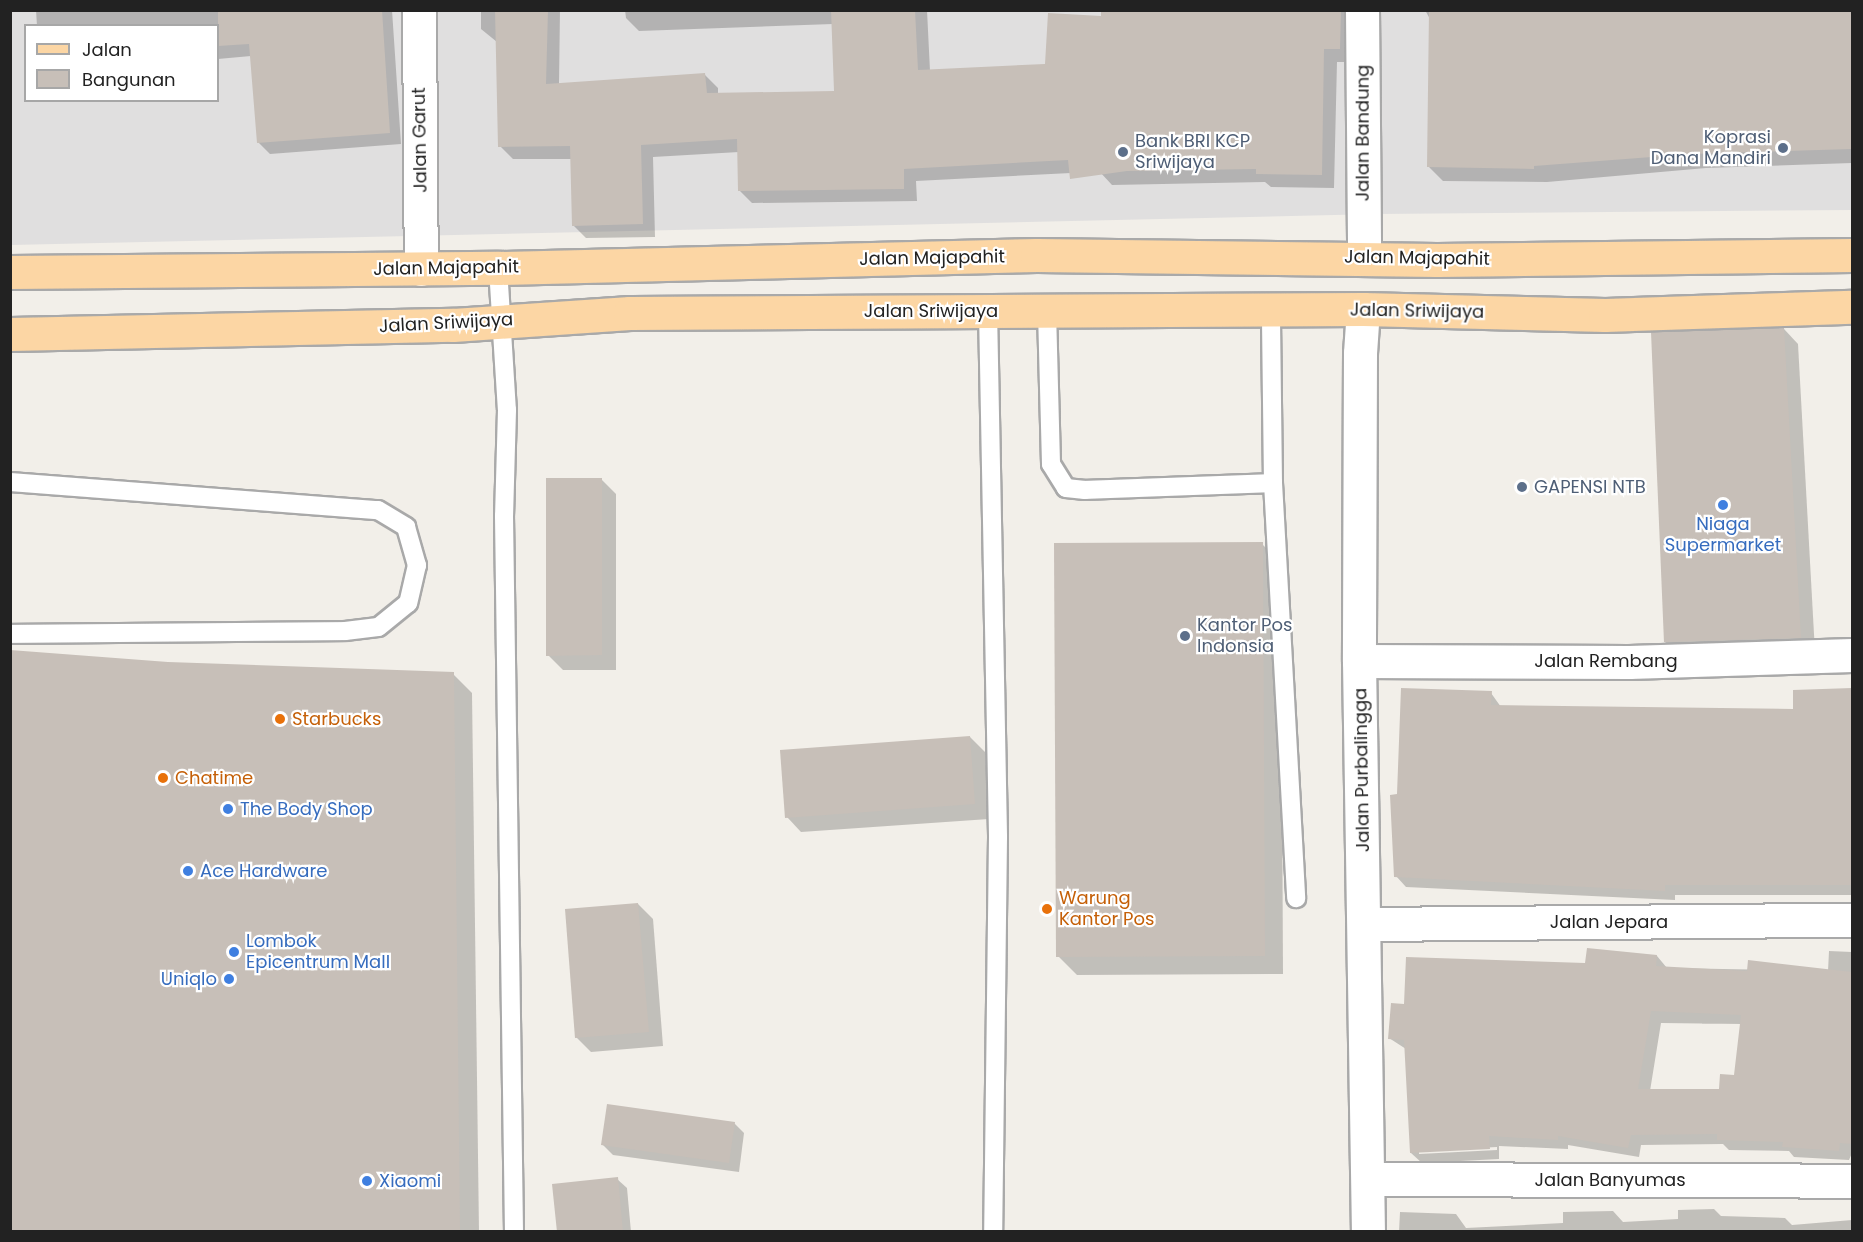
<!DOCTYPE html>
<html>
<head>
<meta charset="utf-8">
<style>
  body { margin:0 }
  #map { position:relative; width:1863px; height:1242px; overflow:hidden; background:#f2efe9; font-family:Poppins,sans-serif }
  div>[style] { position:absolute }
  .residential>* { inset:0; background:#e0dfdf }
  .shadow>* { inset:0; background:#0003 }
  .building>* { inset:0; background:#c7bfb8 }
  .roads { filter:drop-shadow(2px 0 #a9a9a9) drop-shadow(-2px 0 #a9a9a9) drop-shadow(0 2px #a9a9a9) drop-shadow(0 -2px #a9a9a9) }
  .service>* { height:18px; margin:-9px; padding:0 9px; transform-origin:9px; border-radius:9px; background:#fff }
  .minor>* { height:33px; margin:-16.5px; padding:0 16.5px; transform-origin:16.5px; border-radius:16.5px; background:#fff }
  .primary>* { height:33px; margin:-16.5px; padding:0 16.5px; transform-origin:16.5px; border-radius:16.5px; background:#fcd6a4 }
  .dots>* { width:16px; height:16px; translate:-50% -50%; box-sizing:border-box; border:3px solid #fff; border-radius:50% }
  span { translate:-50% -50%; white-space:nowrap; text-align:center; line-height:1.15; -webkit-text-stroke:4.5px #fff; paint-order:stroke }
  .street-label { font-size:18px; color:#222 }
  .service-label { font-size:18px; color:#4e5e75 }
  .right { translate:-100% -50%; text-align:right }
  .left { translate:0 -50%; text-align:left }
  .shop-label { font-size:18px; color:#366cbe }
  .food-label { font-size:18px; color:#c56008 }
  .frame { position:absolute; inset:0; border:12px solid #222; pointer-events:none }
  .legend { position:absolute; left:24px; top:24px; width:195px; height:78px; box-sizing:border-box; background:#fff; border:2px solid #a7a7a7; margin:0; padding:8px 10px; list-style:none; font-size:18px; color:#222 }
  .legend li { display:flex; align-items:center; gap:12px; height:30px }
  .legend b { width:30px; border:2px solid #a7a7a7 }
</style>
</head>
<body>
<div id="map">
  <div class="residential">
    <div style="clip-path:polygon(evenodd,10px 11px,1852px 11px,1852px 210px,1377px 214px,11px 245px,10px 11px,26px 26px,218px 26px,218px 100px,26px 100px,26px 26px)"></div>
  </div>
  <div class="shadow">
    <div style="clip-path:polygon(36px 10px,392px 10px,401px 144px,270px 154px,258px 142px,251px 56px,218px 59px,218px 26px,37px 26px)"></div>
    <div style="clip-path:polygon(481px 10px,560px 10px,559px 84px,705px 75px,718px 88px,718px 94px,836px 92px,833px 24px,639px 31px,626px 18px,625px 10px,927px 10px,930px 71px,1091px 172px,916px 181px,917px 201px,752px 203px,739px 190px,739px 152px,653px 157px,655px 237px,586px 238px,573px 225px,572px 159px,513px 159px,500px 146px,497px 42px,481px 29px)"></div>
    <div style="clip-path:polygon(1102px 10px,1355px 10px,1353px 62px,1337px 62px,1334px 188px,1271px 187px,1265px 182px,1112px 185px,1099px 171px)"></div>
    <div style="clip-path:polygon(1425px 10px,1852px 10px,1852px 163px,1706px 168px,1547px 182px,1443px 181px,1429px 167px,1430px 19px)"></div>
    <div style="clip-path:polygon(1784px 329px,1798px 344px,1815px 652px,1680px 656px,1665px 642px)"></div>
    <div style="clip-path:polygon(602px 480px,616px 494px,616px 670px,563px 670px,548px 655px)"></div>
    <div style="clip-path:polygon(1262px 544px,1281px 563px,1283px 974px,1077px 975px,1058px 956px)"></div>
    <div style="clip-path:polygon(168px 664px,453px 674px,472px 693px,479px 1232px,10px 1232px)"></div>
    <div style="clip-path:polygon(1852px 690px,1852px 895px,1675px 895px,1675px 900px,1406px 887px,1396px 876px,1399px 796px,1491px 693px,1501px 707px,1795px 710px,1794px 692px)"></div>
    <div style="clip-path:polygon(970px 737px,985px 752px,989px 819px,801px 832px,787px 817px)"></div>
    <div style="clip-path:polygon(638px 904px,653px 919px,663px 1046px,591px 1052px,576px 1037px)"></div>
    <div style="clip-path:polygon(evenodd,1829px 951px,1852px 952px,1852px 1153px,1849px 1160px,1794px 1157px,1789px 1151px,1729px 1150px,1723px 1144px,1641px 1145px,1639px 1157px,1568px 1145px,1568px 1149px,1499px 1146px,1499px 1159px,1422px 1163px,1411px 1153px,1406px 1049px,1389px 1038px,1405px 1005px,1587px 964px,1657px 956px,1667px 968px,1828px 971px,1829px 951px,1661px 1023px,1742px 1024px,1735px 1076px,1721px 1090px,1650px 1091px,1661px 1023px,1829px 951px,1497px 1147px,1497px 1150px,1419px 1154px,1419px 1151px,1497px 1147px)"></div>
    <div style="clip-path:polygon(734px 1123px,744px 1133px,739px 1172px,613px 1155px,603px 1145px)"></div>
    <div style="clip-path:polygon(617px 1179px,627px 1188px,631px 1232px,559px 1232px)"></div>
    <div style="clip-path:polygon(1714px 1209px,1721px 1216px,1785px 1218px,1792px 1225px,1852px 1220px,1852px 1232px,1399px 1232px,1400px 1212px,1456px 1214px,1466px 1228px,1563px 1223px,1563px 1212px,1613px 1211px,1623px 1222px,1678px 1219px,1678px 1210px)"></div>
  </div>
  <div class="building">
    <div style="clip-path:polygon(218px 10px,382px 10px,390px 133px,257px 143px,249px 44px,218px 46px)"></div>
    <div style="clip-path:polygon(495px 10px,548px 10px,546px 84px,705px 73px,707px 93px,834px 91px,831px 10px,915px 10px,918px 70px,1045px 64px,1048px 13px,1101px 16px,1101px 10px,1341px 10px,1340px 49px,1324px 49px,1322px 175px,1256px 174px,1256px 169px,1127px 171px,1070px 179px,1068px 160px,904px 169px,904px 189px,738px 191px,737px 139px,641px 145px,643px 224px,572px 226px,570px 146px,498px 147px)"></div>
    <div style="clip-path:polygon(1429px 10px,1852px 10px,1852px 149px,1691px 154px,1534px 166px,1534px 169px,1427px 167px)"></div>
    <div style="clip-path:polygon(1784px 328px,1801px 638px,1664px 642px,1651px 332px)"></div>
    <div style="clip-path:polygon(546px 478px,602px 478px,602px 655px,546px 656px)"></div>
    <div style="clip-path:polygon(1263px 542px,1265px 956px,1056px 957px,1054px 543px)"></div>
    <div style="clip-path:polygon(10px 650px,168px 662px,454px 672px,460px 1232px,10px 1232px)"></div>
    <div style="clip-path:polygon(1401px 688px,1492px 691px,1491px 705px,1793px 709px,1793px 690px,1852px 688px,1852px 885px,1665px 885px,1665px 891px,1394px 877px,1390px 795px,1397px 794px)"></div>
    <div style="clip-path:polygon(970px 736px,975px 804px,785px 818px,780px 750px)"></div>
    <div style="clip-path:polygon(638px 903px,649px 1032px,575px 1038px,565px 909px)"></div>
    <div style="clip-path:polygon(evenodd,1587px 948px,1657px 955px,1656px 966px,1747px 971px,1748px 960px,1852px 972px,1852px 1144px,1840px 1143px,1839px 1151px,1782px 1147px,1783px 1142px,1717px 1140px,1717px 1134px,1631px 1135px,1628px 1148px,1558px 1136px,1558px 1140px,1489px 1136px,1490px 1149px,1410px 1153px,1404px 1040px,1388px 1039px,1391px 1003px,1404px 1004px,1406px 957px,1585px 963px,1587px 948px,1651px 1011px,1741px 1015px,1734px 1075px,1720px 1074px,1719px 1089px,1638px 1089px,1651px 1011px)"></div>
    <div style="clip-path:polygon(607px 1104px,735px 1122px,729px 1163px,601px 1145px)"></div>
    <div style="clip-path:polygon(618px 1177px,623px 1232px,557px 1232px,552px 1184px)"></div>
  </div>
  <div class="roads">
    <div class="service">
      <div style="left:498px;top:268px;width:142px;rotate:86.4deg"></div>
      <div style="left:507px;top:410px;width:106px;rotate:91.6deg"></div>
      <div style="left:504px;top:516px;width:716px;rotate:89.2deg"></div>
      <div style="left:988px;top:310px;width:527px;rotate:88.91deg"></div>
      <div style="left:998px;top:837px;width:395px;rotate:90.7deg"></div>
      <div style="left:1047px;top:311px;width:153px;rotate:88.5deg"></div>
      <div style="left:1051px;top:464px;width:28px;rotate:58deg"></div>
      <div style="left:1066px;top:488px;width:19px;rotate:6deg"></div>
      <div style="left:1085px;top:490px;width:188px;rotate:-2.1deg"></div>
      <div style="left:1273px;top:483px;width:171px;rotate:-90.7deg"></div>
      <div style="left:10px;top:482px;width:369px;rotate:4.4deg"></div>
      <div style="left:378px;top:510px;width:33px;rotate:31deg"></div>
      <div style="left:406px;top:527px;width:40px;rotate:74deg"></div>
      <div style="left:417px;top:565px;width:39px;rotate:103deg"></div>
      <div style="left:408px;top:603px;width:38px;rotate:141deg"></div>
      <div style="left:378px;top:627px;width:33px;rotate:173deg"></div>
      <div style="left:345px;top:631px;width:335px;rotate:179.5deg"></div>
      <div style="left:1273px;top:483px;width:416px;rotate:86.8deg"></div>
    </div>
    <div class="minor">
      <div style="left:419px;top:10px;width:259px;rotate:89.6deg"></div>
      <div style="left:1362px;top:10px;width:246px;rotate:89.5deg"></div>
      <div style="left:1363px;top:309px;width:44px;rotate:93.9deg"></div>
      <div style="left:1360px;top:353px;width:308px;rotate:90.2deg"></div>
      <div style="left:1359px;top:661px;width:571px;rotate:89.1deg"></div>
      <div style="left:1359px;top:661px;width:270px;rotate:0.2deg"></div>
      <div style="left:1629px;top:662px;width:223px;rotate:-1.8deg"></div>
      <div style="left:1365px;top:924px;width:487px;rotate:-0.5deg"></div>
      <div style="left:1368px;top:1179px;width:484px;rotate:0.2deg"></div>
    </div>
    <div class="primary">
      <div style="left:10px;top:272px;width:488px;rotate:-0.5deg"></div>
      <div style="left:498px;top:268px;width:539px;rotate:-1.38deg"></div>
      <div style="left:1037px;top:255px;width:400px;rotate:0.7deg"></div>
      <div style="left:1437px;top:260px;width:415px;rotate:-0.7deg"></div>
      <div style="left:10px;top:334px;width:443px;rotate:-1.2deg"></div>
      <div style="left:453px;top:325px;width:177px;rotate:-3.9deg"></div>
      <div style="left:630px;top:313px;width:733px;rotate:-0.31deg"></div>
      <div style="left:1363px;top:309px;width:242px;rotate:1.4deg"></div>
      <div style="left:1605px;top:315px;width:247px;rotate:-1.9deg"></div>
    </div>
  </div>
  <div class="dots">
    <div style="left:1783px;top:148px;background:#5c6f8a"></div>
    <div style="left:1123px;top:152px;background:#5c6f8a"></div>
    <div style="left:1522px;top:487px;background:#5c6f8a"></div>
    <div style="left:1723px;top:505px;background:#3f7fe0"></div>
    <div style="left:1185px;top:636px;background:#5c6f8a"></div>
    <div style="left:280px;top:719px;background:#e8710a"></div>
    <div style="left:163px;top:778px;background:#e8710a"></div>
    <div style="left:228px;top:809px;background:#3f7fe0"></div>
    <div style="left:188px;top:871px;background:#3f7fe0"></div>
    <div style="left:1047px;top:909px;background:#e8710a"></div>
    <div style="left:234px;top:952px;background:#3f7fe0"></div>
    <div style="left:229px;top:979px;background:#3f7fe0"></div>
    <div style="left:367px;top:1181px;background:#3f7fe0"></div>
  </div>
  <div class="street-label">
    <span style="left:1363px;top:133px;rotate:-90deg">Jalan Bandung</span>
    <span style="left:420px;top:140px;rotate:-91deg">Jalan Garut</span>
    <span style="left:932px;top:258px;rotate:-1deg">Jalan Majapahit</span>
    <span style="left:1417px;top:258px;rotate:1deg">Jalan Majapahit</span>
    <span style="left:446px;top:268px;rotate:-1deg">Jalan Majapahit</span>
    <span style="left:931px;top:311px">Jalan Sriwijaya</span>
    <span style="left:1417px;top:311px;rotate:1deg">Jalan Sriwijaya</span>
    <span style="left:446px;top:323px;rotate:-3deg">Jalan Sriwijaya</span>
    <span style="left:1606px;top:661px">Jalan Rembang</span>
    <span style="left:1362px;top:770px;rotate:-91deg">Jalan Purbalingga</span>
    <span style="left:1609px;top:922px">Jalan Jepara</span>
    <span style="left:1610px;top:1180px">Jalan Banyumas</span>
  </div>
  <div class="service-label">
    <span class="right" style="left:1771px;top:148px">Koprasi<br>Dana Mandiri</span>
    <span class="left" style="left:1135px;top:152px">Bank BRI KCP<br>Sriwijaya</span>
    <span class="left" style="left:1534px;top:487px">GAPENSI NTB</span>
    <span class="left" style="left:1197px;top:636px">Kantor Pos<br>Indonsia</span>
  </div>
  <div class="shop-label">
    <span style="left:1723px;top:535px">Niaga<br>Supermarket</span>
    <span class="left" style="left:240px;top:809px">The Body Shop</span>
    <span class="left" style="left:200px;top:871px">Ace Hardware</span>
    <span class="left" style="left:246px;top:952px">Lombok<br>Epicentrum Mall</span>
    <span class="right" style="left:217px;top:979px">Uniqlo</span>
    <span class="left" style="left:379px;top:1181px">Xiaomi</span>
  </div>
  <div class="food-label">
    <span class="left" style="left:292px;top:719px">Starbucks</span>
    <span class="left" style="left:175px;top:778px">Chatime</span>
    <span class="left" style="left:1059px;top:909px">Warung<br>Kantor Pos</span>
  </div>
  <div class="frame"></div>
  <ul class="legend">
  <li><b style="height:8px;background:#fcd6a4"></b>Jalan</li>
  <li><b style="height:16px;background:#c7bfb8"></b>Bangunan</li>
  </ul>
</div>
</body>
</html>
